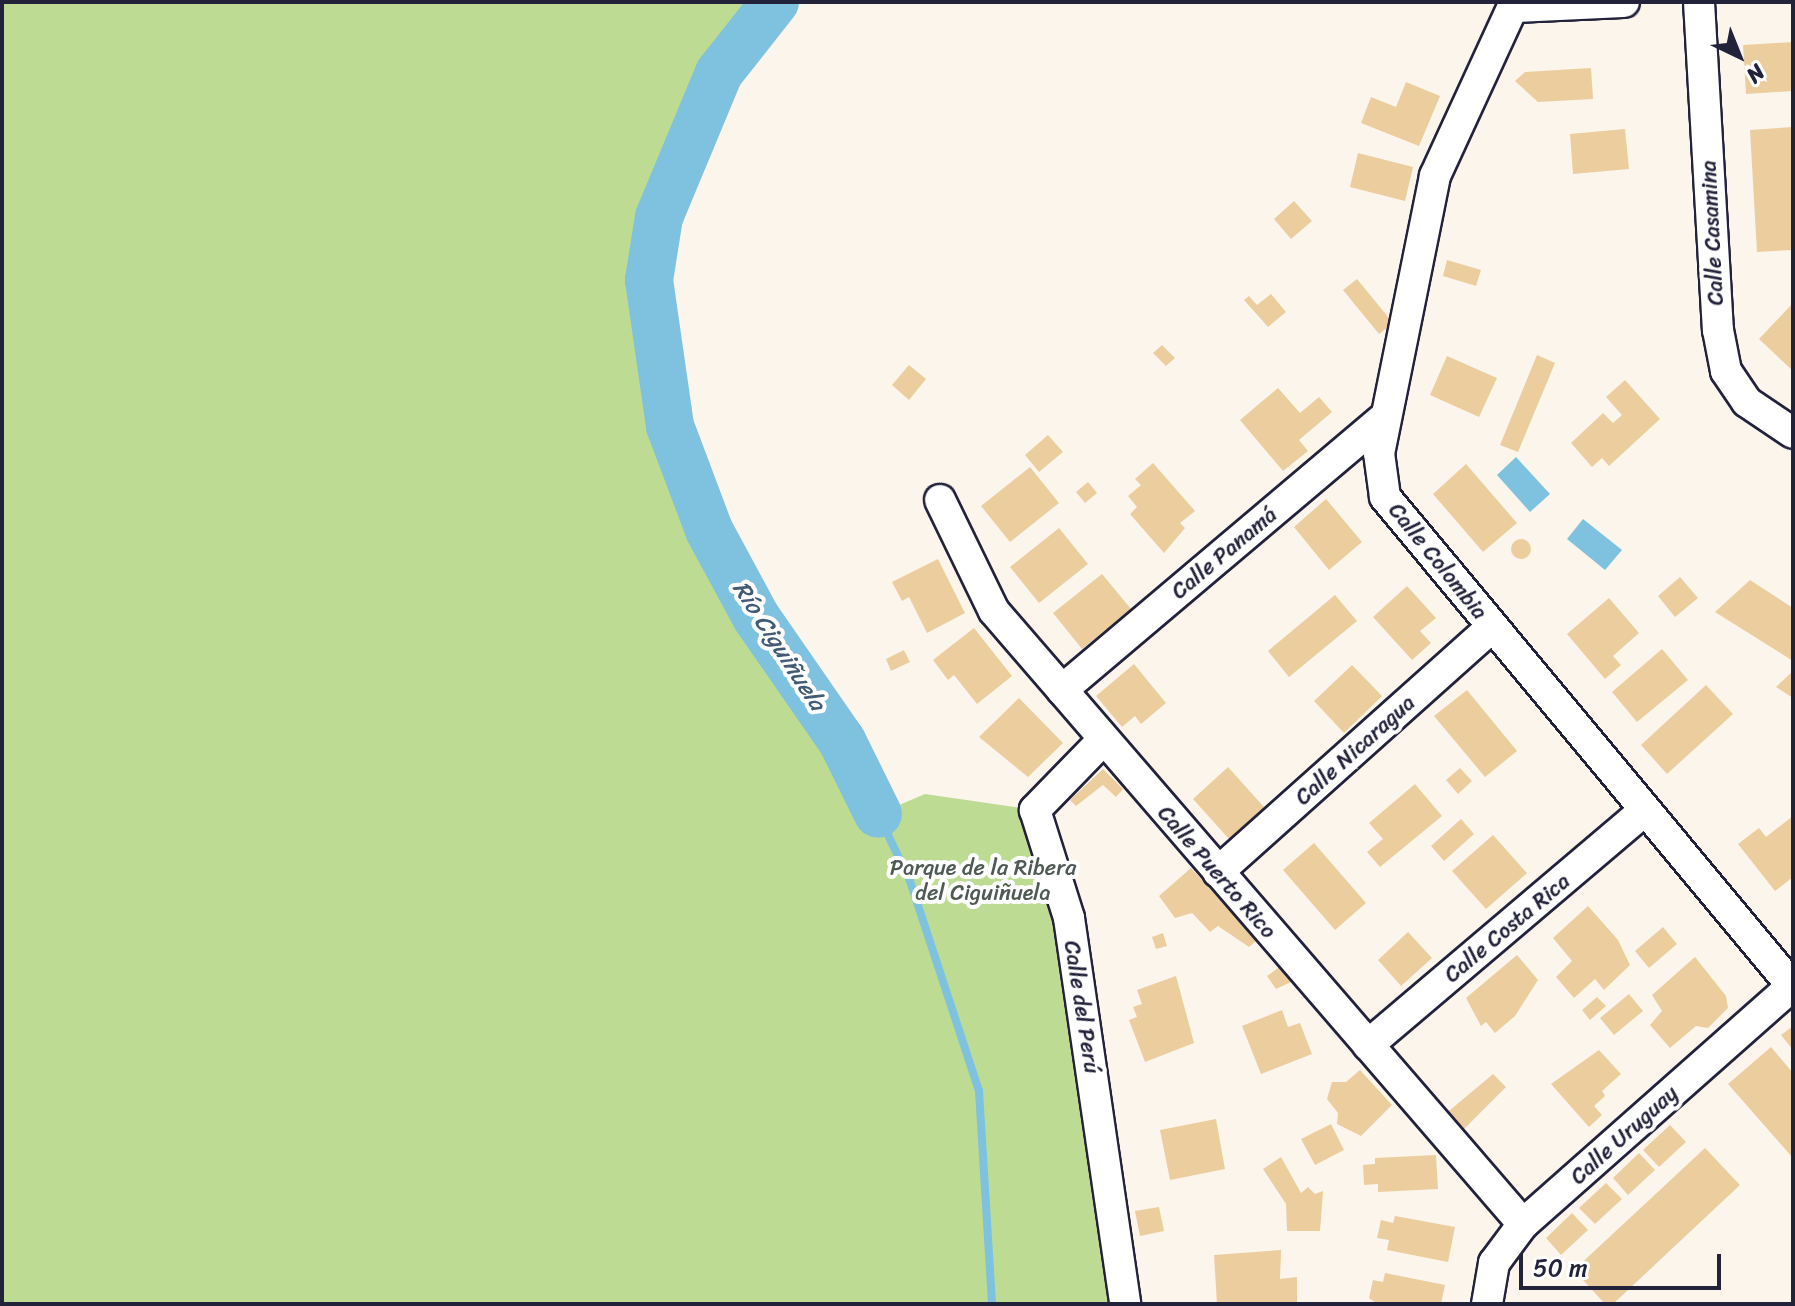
<!DOCTYPE html>
<html>
<head>
<meta charset="utf-8">
<style>
  body { margin:0 }
  #map { position:relative; width:1795px; height:1306px; overflow:hidden; background:#fbf5ec; font-family:Sriracha,sans-serif }
  div>[style] { position:absolute }
  .green>* { inset:0; background:#bddb93 }
  .water>* { inset:0; background:#7ec2df }
  .stream>* { height:8px; margin:-4px; padding:0 4px; transform-origin:4px; border-radius:4px; background:#7ec2df }
  .river>* { height:48px; margin:-24px; padding:0 24px; transform-origin:24px; border-radius:24px; background:#7ec2df }
  .building>* { inset:0; background:#eccd9e }
  .round { border-radius:50% }
  .roads { filter:drop-shadow(2px 0 #22223b) drop-shadow(-2px 0 #22223b) drop-shadow(0 2px #22223b) drop-shadow(0 -2px #22223b) }
  .street>* { height:30px; margin:-15px; padding:0 15px; transform-origin:15px; border-radius:15px; background:#fff }
  span { translate:-50% -50%; white-space:nowrap; text-align:center; line-height:1.15; -webkit-text-stroke:8px #fff; paint-order:stroke }
  .street-label { font-size:22px; color:#22223b }
  .park-label { font-size:22px; color:#505a55 }
  .water-label { font-size:24px; color:#425a74; font-style:italic }
  .frame { position:absolute; inset:0; border:4px solid #22223b; pointer-events:none }
  .north { position:absolute; left:1699px; top:16px; width:80px; height:80px; -webkit-text-stroke:6px #fff; paint-order:stroke; rotate:137deg; font-size:22px; font-weight:700; line-height:32px; text-align:center; color:#22223b }
  .north::after { content:''; display:block; margin:auto; width:28px; height:36px; background:#22223b; clip-path:polygon(50% 0,100% 100%,50% 72%,0 100%) }
  .scale { position:absolute; left:1519px; top:1254px; width:202px; height:36px; box-sizing:border-box; border:4px solid #22223b; border-top:0; padding-left:10px; font-size:24px; line-height:28px; white-space:nowrap; color:#22223b; -webkit-text-stroke:6px #fff; paint-order:stroke }
</style>
</head>
<body>
<div id="map">
  <div class="green">
    <div style="clip-path:polygon(2px 2px,775px 2px,719px 73px,659px 217px,649px 280px,670px 426px,709px 530px,756px 617px,842px 741px,878px 814px,925px 794px,1035px 810px,1125px 1304px,2px 1304px)"></div>
  </div>
  <div class="water">
    <div style="clip-path:polygon(1516px 457px,1550px 494px,1530px 512px,1497px 475px)"></div>
    <div style="clip-path:polygon(1583px 519px,1622px 550px,1605px 570px,1567px 539px)"></div>
  </div>
  <div class="stream">
    <div style="left:878px;top:814px;width:74px;rotate:64.5deg"></div>
    <div style="left:910px;top:881px;width:221px;rotate:71.8deg"></div>
    <div style="left:979px;top:1091px;width:213px;rotate:86.5deg"></div>
  </div>
  <div class="river">
    <div style="left:775px;top:2px;width:90px;rotate:128.3deg"></div>
    <div style="left:719px;top:73px;width:156px;rotate:112.6deg"></div>
    <div style="left:659px;top:217px;width:64px;rotate:99deg"></div>
    <div style="left:649px;top:280px;width:148px;rotate:81.8deg"></div>
    <div style="left:670px;top:426px;width:111px;rotate:69.4deg"></div>
    <div style="left:709px;top:530px;width:99px;rotate:61.6deg"></div>
    <div style="left:756px;top:617px;width:151px;rotate:55.3deg"></div>
    <div style="left:842px;top:741px;width:81px;rotate:63.7deg"></div>
  </div>
  <div class="building">
    <div style="clip-path:polygon(1793px 42px,1793px 91px,1746px 94px,1743px 45px)"></div>
    <div style="clip-path:polygon(1591px 68px,1593px 99px,1538px 102px,1515px 81px,1525px 72px)"></div>
    <div style="clip-path:polygon(1406px 82px,1440px 96px,1419px 146px,1361px 123px,1371px 97px,1396px 107px)"></div>
    <div style="clip-path:polygon(1793px 127px,1793px 250px,1757px 252px,1750px 130px)"></div>
    <div style="clip-path:polygon(1625px 129px,1629px 169px,1573px 174px,1570px 134px)"></div>
    <div style="clip-path:polygon(1358px 153px,1413px 167px,1405px 201px,1350px 187px)"></div>
    <div style="clip-path:polygon(1294px 201px,1312px 221px,1291px 239px,1274px 219px)"></div>
    <div style="clip-path:polygon(1447px 260px,1481px 270px,1476px 286px,1443px 276px)"></div>
    <div style="clip-path:polygon(1357px 279px,1393px 323px,1379px 334px,1343px 290px)"></div>
    <div style="clip-path:polygon(1271px 294px,1286px 312px,1268px 327px,1244px 300px,1249px 296px,1257px 305px)"></div>
    <div style="clip-path:polygon(1793px 303px,1793px 371px,1759px 339px)"></div>
    <div style="clip-path:polygon(1162px 345px,1175px 358px,1166px 366px,1153px 353px)"></div>
    <div style="clip-path:polygon(1537px 355px,1555px 363px,1518px 452px,1500px 445px)"></div>
    <div style="clip-path:polygon(1447px 356px,1497px 378px,1479px 417px,1430px 395px)"></div>
    <div style="clip-path:polygon(909px 365px,926px 379px,909px 400px,892px 385px)"></div>
    <div style="clip-path:polygon(1625px 380px,1660px 419px,1609px 466px,1602px 458px,1592px 467px,1571px 443px,1603px 413px,1613px 423px,1622px 415px,1606px 397px)"></div>
    <div style="clip-path:polygon(1278px 388px,1300px 413px,1319px 397px,1332px 412px,1299px 440px,1308px 451px,1283px 471px,1240px 420px)"></div>
    <div style="clip-path:polygon(1048px 435px,1063px 452px,1039px 472px,1025px 455px)"></div>
    <div style="clip-path:polygon(1153px 463px,1195px 511px,1180px 523px,1185px 528px,1164px 553px,1130px 514px,1137px 507px,1128px 496px,1141px 485px,1135px 479px)"></div>
    <div style="clip-path:polygon(1466px 464px,1517px 523px,1483px 552px,1433px 494px)"></div>
    <div style="clip-path:polygon(1030px 467px,1059px 503px,1010px 542px,981px 506px)"></div>
    <div style="clip-path:polygon(1088px 482px,1097px 493px,1085px 503px,1076px 492px)"></div>
    <div style="clip-path:polygon(1326px 499px,1362px 542px,1329px 570px,1294px 527px)"></div>
    <div style="clip-path:polygon(1059px 528px,1088px 564px,1039px 603px,1010px 567px)"></div>
    <div class="round" style="left:1511px;top:539px;width:20px;height:20px"></div>
    <div style="clip-path:polygon(938px 559px,965px 613px,927px 633px,909px 597px,902px 601px,892px 582px)"></div>
    <div style="clip-path:polygon(1102px 574px,1131px 609px,1082px 649px,1053px 613px)"></div>
    <div style="clip-path:polygon(1680px 577px,1698px 598px,1675px 617px,1658px 596px)"></div>
    <div style="clip-path:polygon(1750px 580px,1793px 608px,1793px 661px,1715px 612px)"></div>
    <div style="clip-path:polygon(1407px 586px,1436px 618px,1420px 631px,1431px 643px,1412px 660px,1373px 617px)"></div>
    <div style="clip-path:polygon(1335px 595px,1357px 621px,1289px 677px,1268px 651px)"></div>
    <div style="clip-path:polygon(1609px 598px,1639px 633px,1613px 656px,1621px 665px,1605px 679px,1567px 634px)"></div>
    <div style="clip-path:polygon(974px 628px,1012px 676px,977px 704px,954px 675px,948px 680px,933px 660px)"></div>
    <div style="clip-path:polygon(1662px 649px,1688px 680px,1637px 722px,1612px 692px)"></div>
    <div style="clip-path:polygon(904px 650px,910px 662px,891px 671px,886px 659px)"></div>
    <div style="clip-path:polygon(1134px 664px,1166px 703px,1141px 724px,1135px 716px,1122px 727px,1096px 696px)"></div>
    <div style="clip-path:polygon(1352px 665px,1382px 696px,1344px 733px,1314px 701px)"></div>
    <div style="clip-path:polygon(1793px 671px,1793px 698px,1776px 687px)"></div>
    <div style="clip-path:polygon(1706px 685px,1733px 714px,1667px 774px,1641px 745px)"></div>
    <div style="clip-path:polygon(1467px 690px,1517px 751px,1485px 777px,1434px 716px)"></div>
    <div style="clip-path:polygon(1019px 698px,1063px 743px,1028px 777px,979px 737px)"></div>
    <div style="clip-path:polygon(1228px 767px,1264px 807px,1229px 839px,1193px 799px)"></div>
    <div style="clip-path:polygon(1460px 768px,1472px 781px,1458px 794px,1446px 780px)"></div>
    <div style="clip-path:polygon(1103px 769px,1123px 789px,1116px 797px,1103px 785px,1076px 806px,1070px 800px)"></div>
    <div style="clip-path:polygon(1415px 784px,1442px 816px,1380px 867px,1367px 852px,1383px 839px,1369px 823px)"></div>
    <div style="clip-path:polygon(1793px 816px,1793px 877px,1775px 891px,1738px 844px,1759px 828px,1766px 837px)"></div>
    <div style="clip-path:polygon(1461px 819px,1474px 834px,1444px 861px,1431px 846px)"></div>
    <div style="clip-path:polygon(1493px 835px,1527px 873px,1486px 909px,1452px 871px)"></div>
    <div style="clip-path:polygon(1314px 843px,1366px 903px,1335px 930px,1283px 870px)"></div>
    <div style="clip-path:polygon(1191px 868px,1257px 940px,1249px 947px,1218px 926px,1210px 932px,1192px 913px,1175px 918px,1159px 896px)"></div>
    <div style="clip-path:polygon(1588px 906px,1618px 940px,1630px 965px,1604px 990px,1595px 979px,1574px 998px,1556px 977px,1572px 961px,1553px 938px)"></div>
    <div style="clip-path:polygon(1663px 927px,1677px 944px,1649px 968px,1635px 951px)"></div>
    <div style="clip-path:polygon(1408px 932px,1432px 958px,1401px 986px,1378px 960px)"></div>
    <div style="clip-path:polygon(1163px 933px,1167px 946px,1156px 949px,1152px 937px)"></div>
    <div style="clip-path:polygon(1517px 955px,1538px 980px,1515px 1016px,1495px 1033px,1486px 1022px,1481px 1026px,1466px 998px)"></div>
    <div style="clip-path:polygon(1695px 957px,1726px 996px,1728px 1008px,1708px 1028px,1696px 1026px,1670px 1048px,1650px 1025px,1662px 1011px,1652px 995px)"></div>
    <div style="clip-path:polygon(1281px 966px,1293px 981px,1276px 989px,1267px 976px)"></div>
    <div style="clip-path:polygon(1176px 976px,1194px 1043px,1145px 1062px,1129px 1020px,1137px 1017px,1133px 1007px,1142px 1004px,1137px 990px)"></div>
    <div style="clip-path:polygon(1629px 994px,1643px 1011px,1614px 1035px,1600px 1018px)"></div>
    <div style="clip-path:polygon(1597px 997px,1606px 1006px,1590px 1020px,1582px 1010px)"></div>
    <div style="clip-path:polygon(1282px 1010px,1288px 1027px,1300px 1023px,1312px 1054px,1261px 1074px,1242px 1026px)"></div>
    <div style="clip-path:polygon(1793px 1026px,1793px 1050px,1781px 1035px)"></div>
    <div style="clip-path:polygon(1771px 1047px,1793px 1073px,1793px 1158px,1728px 1084px)"></div>
    <div style="clip-path:polygon(1599px 1050px,1621px 1074px,1602px 1091px,1605px 1096px,1594px 1106px,1602px 1115px,1589px 1127px,1551px 1084px)"></div>
    <div style="clip-path:polygon(1360px 1070px,1392px 1105px,1361px 1136px,1337px 1124px,1338px 1113px,1327px 1099px,1332px 1082px,1346px 1082px)"></div>
    <div style="clip-path:polygon(1493px 1074px,1506px 1087px,1464px 1129px,1449px 1111px)"></div>
    <div style="clip-path:polygon(1216px 1119px,1225px 1169px,1170px 1180px,1160px 1130px)"></div>
    <div style="clip-path:polygon(1331px 1124px,1344px 1150px,1315px 1165px,1301px 1139px)"></div>
    <div style="clip-path:polygon(1670px 1125px,1686px 1142px,1659px 1167px,1643px 1150px)"></div>
    <div style="clip-path:polygon(1705px 1148px,1740px 1185px,1613px 1304px,1605px 1304px,1574px 1270px)"></div>
    <div style="clip-path:polygon(1639px 1153px,1655px 1170px,1628px 1195px,1613px 1178px)"></div>
    <div style="clip-path:polygon(1436px 1155px,1438px 1189px,1378px 1192px,1378px 1184px,1364px 1185px,1363px 1165px,1375px 1164px,1375px 1158px)"></div>
    <div style="clip-path:polygon(1281px 1157px,1301px 1193px,1308px 1187px,1315px 1194px,1323px 1191px,1320px 1231px,1287px 1231px,1286px 1204px,1263px 1169px)"></div>
    <div style="clip-path:polygon(1606px 1183px,1622px 1199px,1595px 1224px,1579px 1208px)"></div>
    <div style="clip-path:polygon(1159px 1207px,1164px 1231px,1140px 1236px,1135px 1211px)"></div>
    <div style="clip-path:polygon(1572px 1213px,1588px 1230px,1561px 1255px,1546px 1238px)"></div>
    <div style="clip-path:polygon(1395px 1216px,1455px 1227px,1448px 1262px,1387px 1250px,1389px 1240px,1377px 1238px,1381px 1220px,1393px 1223px)"></div>
    <div style="clip-path:polygon(1281px 1250px,1280px 1279px,1297px 1277px,1297px 1304px,1217px 1304px,1214px 1255px)"></div>
    <div style="clip-path:polygon(1385px 1273px,1445px 1285px,1441px 1304px,1377px 1304px,1369px 1298px,1373px 1280px,1383px 1282px)"></div>
  </div>
  <div class="roads">
    <div class="street">
      <div style="left:1515px;top:2px;width:192px;rotate:114.7deg"></div>
      <div style="left:1435px;top:176px;width:283px;rotate:101.4deg"></div>
      <div style="left:1379px;top:453px;width:44px;rotate:82.2deg"></div>
      <div style="left:1385px;top:497px;width:638px;rotate:50.22deg"></div>
      <div style="left:1699px;top:2px;width:329px;rotate:86.7deg"></div>
      <div style="left:1718px;top:330px;width:42px;rotate:79deg"></div>
      <div style="left:1726px;top:371px;width:37px;rotate:56deg"></div>
      <div style="left:1747px;top:402px;width:55px;rotate:34deg"></div>
      <div style="left:1515px;top:7px;width:109px;rotate:-2.6deg"></div>
      <div style="left:940px;top:500px;width:123px;rotate:64.1deg"></div>
      <div style="left:994px;top:611px;width:810px;rotate:49.21deg"></div>
      <div style="left:1062px;top:690px;width:424px;rotate:-40.2deg"></div>
      <div style="left:1103px;top:740px;width:98px;rotate:134.2deg"></div>
      <div style="left:1035px;top:810px;width:113px;rotate:72.5deg"></div>
      <div style="left:1069px;top:918px;width:390px;rotate:81.7deg"></div>
      <div style="left:1218px;top:872px;width:368px;rotate:-41.8deg"></div>
      <div style="left:1368px;top:1045px;width:363px;rotate:-40.3deg"></div>
      <div style="left:1487px;top:1304px;width:42px;rotate:-80.3deg"></div>
      <div style="left:1494px;top:1263px;width:49px;rotate:-53.4deg"></div>
      <div style="left:1523px;top:1224px;width:359px;rotate:-41.5deg"></div>
    </div>
  </div>
  <div class="street-label">
    <span style="left:1712px;top:233px;rotate:-93deg">Calle Casamina</span>
    <span style="left:1224px;top:553px;rotate:-40deg">Calle Panamá</span>
    <span style="left:1438px;top:561px;rotate:51deg">Calle Colombia</span>
    <span style="left:1355px;top:750px;rotate:-42deg">Calle Nicaragua</span>
    <span style="left:1217px;top:872px;rotate:49deg">Calle Puerto Rico</span>
    <span style="left:1507px;top:928px;rotate:-40deg">Calle Costa Rica</span>
    <span style="left:1082px;top:1007px;rotate:81deg">Calle del Perú</span>
    <span style="left:1624px;top:1135px;rotate:-42deg">Calle Uruguay</span>
  </div>
  <div class="park-label">
    <span style="left:983px;top:880px">Parque de la Ribera<br>del Ciguiñuela</span>
  </div>
  <div class="water-label">
    <span style="left:779px;top:646px;rotate:57deg">Río Ciguiñuela</span>
  </div>
  <div class="frame"></div>
  <div class="north">N</div>
  <div class="scale">50 m</div>
</div>
</body>
</html>
